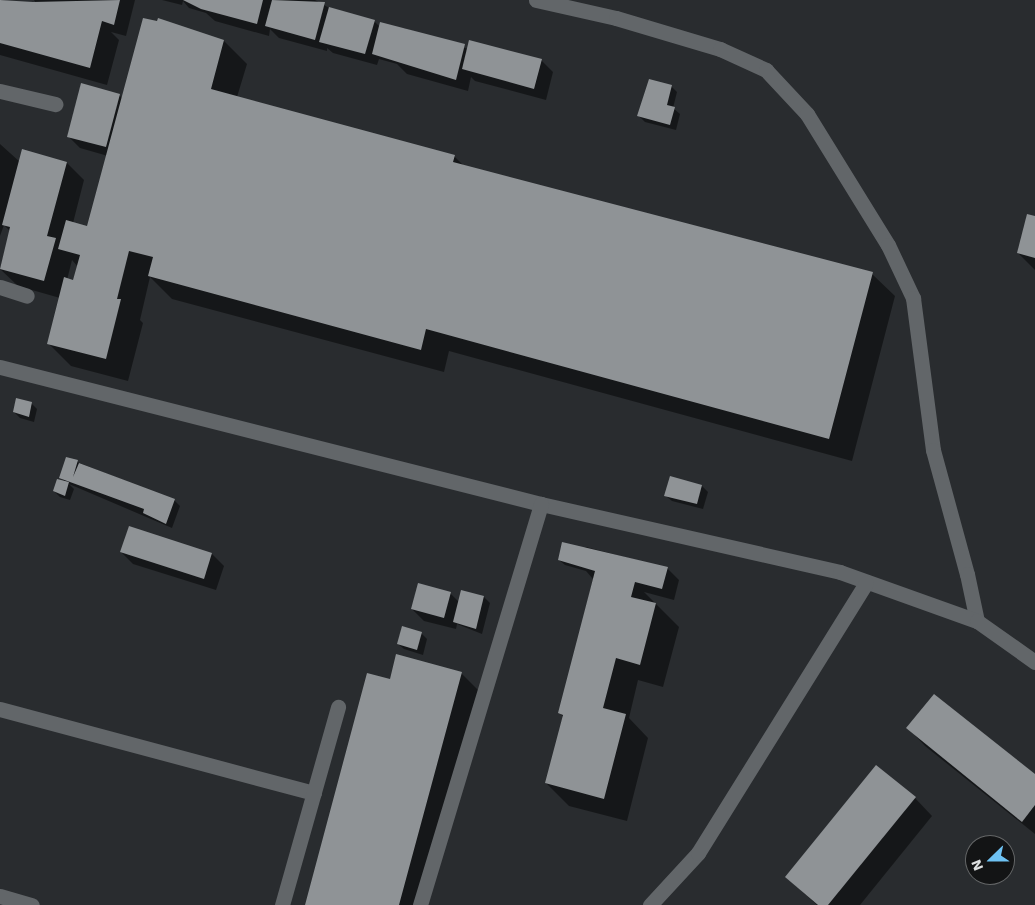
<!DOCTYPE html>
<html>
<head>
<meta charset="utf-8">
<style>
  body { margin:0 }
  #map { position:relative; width:1035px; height:905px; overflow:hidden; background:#292c2f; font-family:"Work Sans",sans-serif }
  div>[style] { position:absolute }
  .shadow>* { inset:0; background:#0007 }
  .building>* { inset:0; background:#8f9396 }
  .minor>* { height:15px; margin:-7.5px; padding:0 7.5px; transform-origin:7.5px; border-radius:7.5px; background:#626669 }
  span { translate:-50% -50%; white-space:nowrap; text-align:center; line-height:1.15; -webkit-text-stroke:5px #131415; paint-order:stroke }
  .north { position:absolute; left:965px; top:835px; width:50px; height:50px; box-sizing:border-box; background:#131415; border:1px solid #646667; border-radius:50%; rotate:248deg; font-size:14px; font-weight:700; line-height:20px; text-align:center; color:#dee0e1 }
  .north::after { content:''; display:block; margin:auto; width:18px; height:22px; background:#6ec2f3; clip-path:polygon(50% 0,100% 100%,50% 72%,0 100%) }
</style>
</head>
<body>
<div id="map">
  <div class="shadow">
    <div style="clip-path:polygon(0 0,37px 5px,34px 0,135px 0,126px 36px,111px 32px,119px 40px,107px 85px,0 55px)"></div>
    <div style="clip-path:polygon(162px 0,315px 0,331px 9px,374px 21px,380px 27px,404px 28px,468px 49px,541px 60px,553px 72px,546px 100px,475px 81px,471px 77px,468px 91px,407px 74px,397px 64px,379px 59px,377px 65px,333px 53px,327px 48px,327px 51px,279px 38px,270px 29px,269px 36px,215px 21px,206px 13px,189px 8px,183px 1px,182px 5px)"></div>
    <div style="clip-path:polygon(evenodd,224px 41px,247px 64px,237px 97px,454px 156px,465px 167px,872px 274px,895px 296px,852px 461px,449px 351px,444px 372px,172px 299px,150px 277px,140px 320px,143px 323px,128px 381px,71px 366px,48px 343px,60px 298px,18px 286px,0 269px,10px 231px,4px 225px,0 236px,0 144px,20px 162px,67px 163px,84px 180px,73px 223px,88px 228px,108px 156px,80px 148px,68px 136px,119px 95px,123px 99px,224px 41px,72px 260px,78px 267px,74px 282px,67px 280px,72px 260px)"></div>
    <div style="clip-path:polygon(671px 86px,677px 92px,673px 108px,680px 114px,676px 130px,645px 122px,639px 116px)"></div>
    <div style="clip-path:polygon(1035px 217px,1035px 270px,1018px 253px)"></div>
    <div style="clip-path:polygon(31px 403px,37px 409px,34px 422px,20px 418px,14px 412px)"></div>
    <div style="clip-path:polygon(77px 462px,174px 500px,180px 506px,172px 528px,69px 484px,74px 489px,70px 500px,60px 497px,54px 491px,66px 483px,61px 478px)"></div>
    <div style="clip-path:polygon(671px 478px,702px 486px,708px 492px,703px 509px,672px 501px,666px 496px)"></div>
    <div style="clip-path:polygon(129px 527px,212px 554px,224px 566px,216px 590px,133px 564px,121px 552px)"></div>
    <div style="clip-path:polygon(586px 547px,667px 568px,679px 580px,674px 600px,644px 592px,679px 627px,663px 687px,638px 680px,629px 718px,648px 738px,627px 821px,569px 806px,546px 783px,563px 717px,560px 713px,593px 579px,586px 571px,565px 565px,559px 560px)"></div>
    <div style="clip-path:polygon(462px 591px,484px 597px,490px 603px,482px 634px,457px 624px,456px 629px,424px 621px,412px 609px,450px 593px,459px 602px)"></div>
    <div style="clip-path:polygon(421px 633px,427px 639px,423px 655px,404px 649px,398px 644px)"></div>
    <div style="clip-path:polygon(461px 673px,484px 696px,428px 905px,306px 905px,391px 681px)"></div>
    <div style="clip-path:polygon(908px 728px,1035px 776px,1035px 834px,925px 746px)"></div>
    <div style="clip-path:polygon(915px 798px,932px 816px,860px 905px,817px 905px,786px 877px)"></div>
  </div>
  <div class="building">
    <div style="clip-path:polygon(0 0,33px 2px,120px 0,114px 25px,102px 21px,90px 68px,0 43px)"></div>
    <div style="clip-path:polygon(183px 0,263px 0,257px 24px,201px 9px)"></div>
    <div style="clip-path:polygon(272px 0,325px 2px,315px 40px,265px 26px)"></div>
    <div style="clip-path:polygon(329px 7px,375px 20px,365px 54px,319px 42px)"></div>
    <div style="clip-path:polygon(143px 18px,157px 21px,158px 18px,224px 40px,211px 89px,455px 155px,453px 162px,873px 272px,829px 439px,426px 329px,421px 350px,148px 276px,153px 257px,129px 251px,117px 299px,121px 299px,106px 359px,47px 344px,64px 277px,73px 280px,80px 255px,58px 249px,66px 220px,87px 226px)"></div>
    <div style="clip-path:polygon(380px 22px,465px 44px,456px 80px,372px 54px)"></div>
    <div style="clip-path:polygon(469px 40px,542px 59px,534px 89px,462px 69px)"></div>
    <div style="clip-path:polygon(649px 79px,672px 85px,667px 105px,675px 107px,670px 125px,637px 116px)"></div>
    <div style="clip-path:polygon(81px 83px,120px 94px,106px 147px,67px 137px)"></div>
    <div style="clip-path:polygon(22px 149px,67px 162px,47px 236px,56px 238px,44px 281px,0 269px,10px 227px,2px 225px)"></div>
    <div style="clip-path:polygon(1027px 214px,1035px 216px,1035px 258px,1017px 253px)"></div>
    <div style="clip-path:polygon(16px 398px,32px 402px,29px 417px,13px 412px)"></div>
    <div style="clip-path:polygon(66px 457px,78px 460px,73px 477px,79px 463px,175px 499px,166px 524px,143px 513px,144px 509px,59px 478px)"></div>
    <div style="clip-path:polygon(670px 476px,702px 485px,697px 504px,664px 496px)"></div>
    <div style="clip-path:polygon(57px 479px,69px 482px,65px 496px,53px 491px)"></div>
    <div style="clip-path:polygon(129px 526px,212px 553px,204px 579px,120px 552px)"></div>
    <div style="clip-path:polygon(562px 542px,668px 567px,662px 589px,635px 582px,631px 597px,656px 603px,640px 665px,616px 658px,603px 708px,626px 714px,604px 799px,545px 783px,563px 715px,558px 713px,595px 571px,558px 560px)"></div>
    <div style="clip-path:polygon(418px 583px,451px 592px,444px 618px,411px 609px)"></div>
    <div style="clip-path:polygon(461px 590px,484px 596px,476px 629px,453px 622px)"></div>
    <div style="clip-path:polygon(402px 626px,422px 632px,417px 650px,397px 644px)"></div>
    <div style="clip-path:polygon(396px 654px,462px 672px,399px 905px,305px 905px,367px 673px,390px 679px)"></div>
    <div style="clip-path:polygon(934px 694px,1035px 774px,1035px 805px,1022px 822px,906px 728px)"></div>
    <div style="clip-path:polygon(876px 765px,916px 797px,828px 905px,818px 905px,785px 877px)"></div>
  </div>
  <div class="minor">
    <div style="left:536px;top:0;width:82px;rotate:12.7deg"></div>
    <div style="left:616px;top:18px;width:109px;rotate:16.6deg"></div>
    <div style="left:720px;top:49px;width:51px;rotate:24.5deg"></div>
    <div style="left:766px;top:70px;width:60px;rotate:47deg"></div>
    <div style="left:807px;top:114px;width:154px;rotate:58.3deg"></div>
    <div style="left:888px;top:245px;width:59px;rotate:64.7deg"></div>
    <div style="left:913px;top:298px;width:153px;rotate:82.5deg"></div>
    <div style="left:933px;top:450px;width:129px;rotate:74.7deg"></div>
    <div style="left:967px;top:574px;width:48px;rotate:78deg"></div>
    <div style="left:0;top:91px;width:57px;rotate:13.3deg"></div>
    <div style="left:0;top:287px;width:28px;rotate:18deg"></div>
    <div style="left:0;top:367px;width:558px;rotate:14.21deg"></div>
    <div style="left:541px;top:504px;width:307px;rotate:12.8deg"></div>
    <div style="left:840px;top:572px;width:145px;rotate:19.7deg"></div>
    <div style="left:977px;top:621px;width:71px;rotate:35.3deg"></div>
    <div style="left:0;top:709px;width:325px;rotate:15deg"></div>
    <div style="left:0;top:896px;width:33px;rotate:16deg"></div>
    <div style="left:282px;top:905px;width:206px;rotate:-74.2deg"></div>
    <div style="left:420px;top:905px;width:419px;rotate:-73.2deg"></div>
    <div style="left:650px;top:905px;width:71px;rotate:-47.3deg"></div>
    <div style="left:698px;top:853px;width:318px;rotate:-58.1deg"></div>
  </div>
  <div class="north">N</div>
</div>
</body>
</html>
